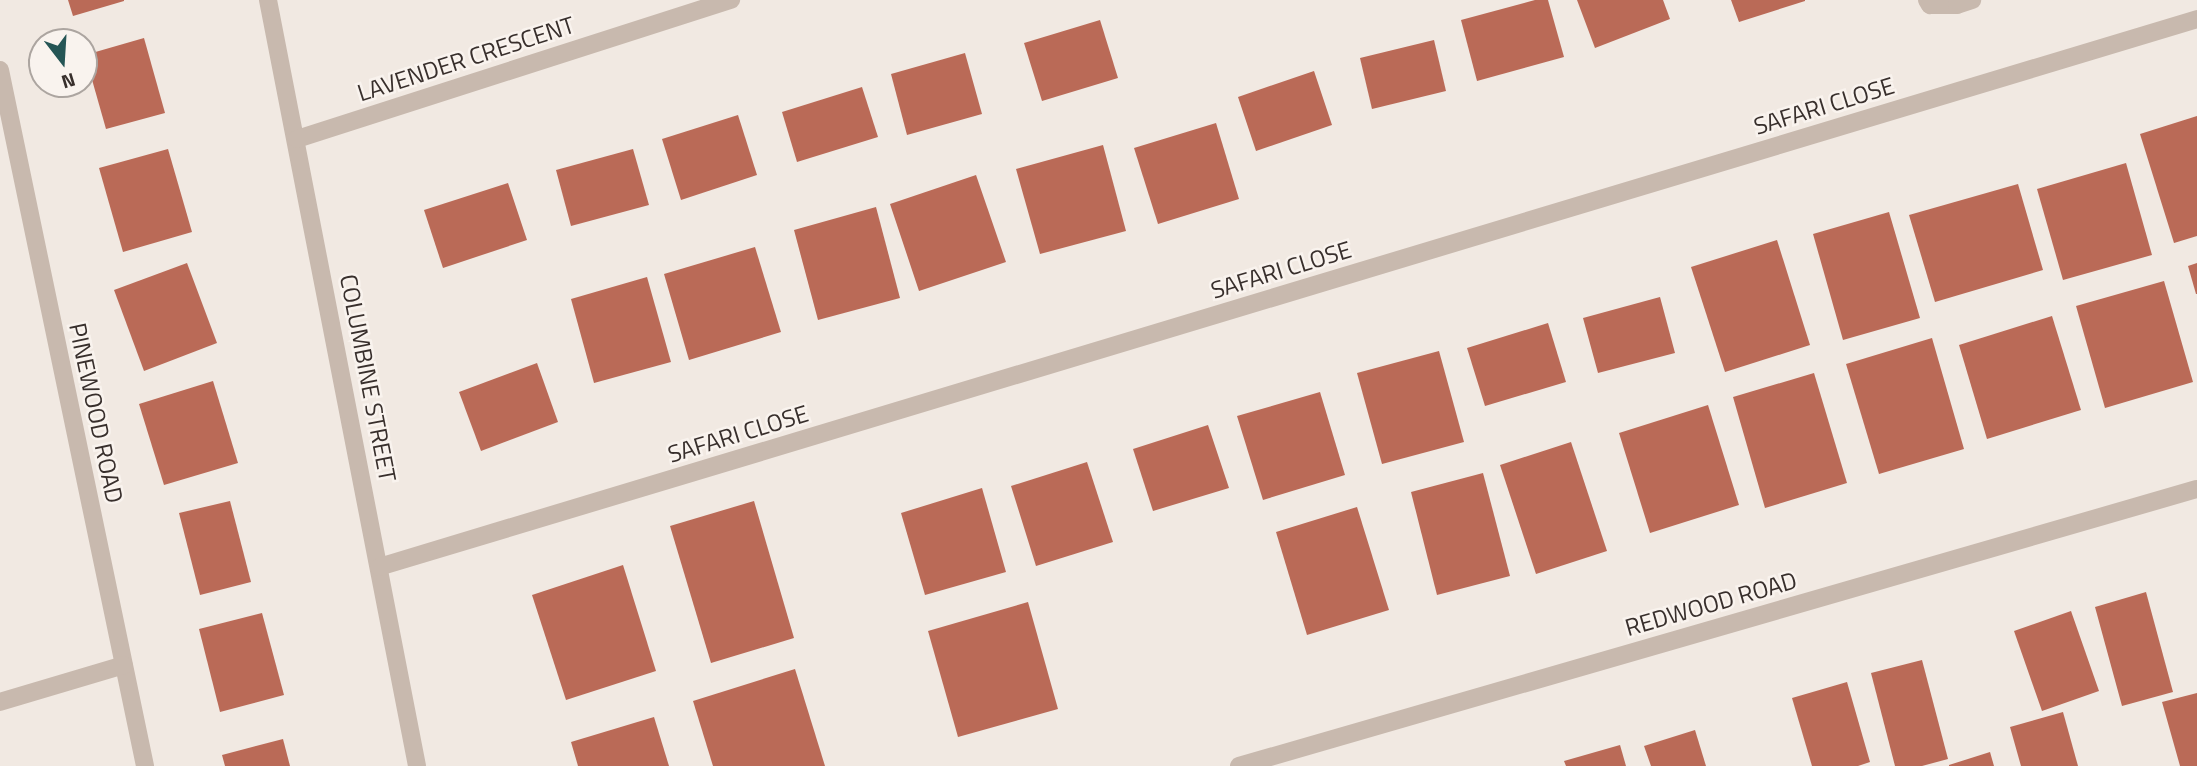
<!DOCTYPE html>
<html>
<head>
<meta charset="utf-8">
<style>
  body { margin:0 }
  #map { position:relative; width:2197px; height:766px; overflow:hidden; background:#f1e9e2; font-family:"Titillium Web",sans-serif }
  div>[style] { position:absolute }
  .building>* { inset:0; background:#ba6a57 }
  .minor>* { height:18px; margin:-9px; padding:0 9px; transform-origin:9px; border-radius:9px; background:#c8b9ae }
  span { translate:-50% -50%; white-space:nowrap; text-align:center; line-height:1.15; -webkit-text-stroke:5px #f9f3ee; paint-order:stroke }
  .street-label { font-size:24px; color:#382f2c }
  .north { position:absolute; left:28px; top:28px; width:70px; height:70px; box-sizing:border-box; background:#f9f3ee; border:2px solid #aca5a0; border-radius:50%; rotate:163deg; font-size:19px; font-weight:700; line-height:28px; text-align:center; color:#382f2c }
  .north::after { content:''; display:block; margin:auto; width:24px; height:32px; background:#255555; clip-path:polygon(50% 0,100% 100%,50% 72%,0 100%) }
</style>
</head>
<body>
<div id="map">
  <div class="building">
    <div style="clip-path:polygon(68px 0,124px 0,124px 1px,73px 16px)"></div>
    <div style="clip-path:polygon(1535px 0,1548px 0,1564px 57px,1477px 81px,1461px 20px)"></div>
    <div style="clip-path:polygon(1577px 0,1663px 0,1670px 19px,1595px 48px)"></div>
    <div style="clip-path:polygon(1731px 0,1805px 0,1805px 1px,1739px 22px)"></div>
    <div style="clip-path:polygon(1100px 20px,1118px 78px,1042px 101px,1024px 43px)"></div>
    <div style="clip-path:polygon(144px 38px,165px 113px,106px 129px,85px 55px)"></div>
    <div style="clip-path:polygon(1434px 40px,1446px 91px,1372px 109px,1360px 58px)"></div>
    <div style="clip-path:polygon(965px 53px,982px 114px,907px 135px,891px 74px)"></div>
    <div style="clip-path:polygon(1314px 71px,1332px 125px,1256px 151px,1238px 97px)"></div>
    <div style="clip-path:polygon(862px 87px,878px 137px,797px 162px,782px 112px)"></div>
    <div style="clip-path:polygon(738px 115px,757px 175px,681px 200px,662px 139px)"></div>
    <div style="clip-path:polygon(2197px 116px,2197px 236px,2174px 243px,2140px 134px)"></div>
    <div style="clip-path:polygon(1216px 123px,1239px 199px,1158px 224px,1134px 148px)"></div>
    <div style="clip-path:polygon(1103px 145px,1126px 231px,1040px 254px,1016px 169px)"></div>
    <div style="clip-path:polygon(168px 149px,192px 232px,123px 252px,99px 168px)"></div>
    <div style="clip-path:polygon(633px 149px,649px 205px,571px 226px,556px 170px)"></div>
    <div style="clip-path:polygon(2126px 163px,2152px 255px,2063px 280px,2037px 189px)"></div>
    <div style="clip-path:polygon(976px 175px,1006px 262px,919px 291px,890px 204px)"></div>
    <div style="clip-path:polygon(508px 183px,527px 240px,443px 268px,424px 210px)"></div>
    <div style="clip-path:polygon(2018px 184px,2043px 270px,1935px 302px,1909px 215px)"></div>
    <div style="clip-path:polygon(876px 207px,900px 298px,818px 320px,794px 230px)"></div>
    <div style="clip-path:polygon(1889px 212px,1920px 318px,1843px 340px,1813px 234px)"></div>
    <div style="clip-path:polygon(1777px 240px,1810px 345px,1725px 372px,1691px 267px)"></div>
    <div style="clip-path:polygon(755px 247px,781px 332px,689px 360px,664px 274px)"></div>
    <div style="clip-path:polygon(187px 263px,217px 343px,144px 371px,114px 290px)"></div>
    <div style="clip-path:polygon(2197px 263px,2197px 294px,2196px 294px,2188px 266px)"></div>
    <div style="clip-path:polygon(647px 277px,671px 362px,594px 383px,571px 299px)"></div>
    <div style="clip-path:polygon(2164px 281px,2193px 382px,2105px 408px,2076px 306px)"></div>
    <div style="clip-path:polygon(1660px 297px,1675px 353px,1598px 373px,1583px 318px)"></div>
    <div style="clip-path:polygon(2052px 316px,2081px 410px,1987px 439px,1959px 345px)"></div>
    <div style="clip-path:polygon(1548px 323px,1566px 382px,1485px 406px,1467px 348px)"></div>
    <div style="clip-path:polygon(1932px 338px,1964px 449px,1879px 474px,1846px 364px)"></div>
    <div style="clip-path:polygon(1439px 351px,1464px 442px,1382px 464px,1357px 373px)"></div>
    <div style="clip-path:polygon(537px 363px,558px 422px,481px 451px,459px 392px)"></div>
    <div style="clip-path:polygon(1814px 373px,1847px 483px,1765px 508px,1733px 397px)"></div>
    <div style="clip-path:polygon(213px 381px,238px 463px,164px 485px,139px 404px)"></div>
    <div style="clip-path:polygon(1320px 392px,1345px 475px,1263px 500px,1237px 416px)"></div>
    <div style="clip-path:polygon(1708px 405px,1739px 505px,1650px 533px,1619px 433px)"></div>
    <div style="clip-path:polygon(1208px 425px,1229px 488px,1153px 511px,1133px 449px)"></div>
    <div style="clip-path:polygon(1571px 442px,1607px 551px,1536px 574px,1500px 465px)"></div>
    <div style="clip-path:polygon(1087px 462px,1113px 542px,1036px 566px,1011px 486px)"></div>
    <div style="clip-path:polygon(1483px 473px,1510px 576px,1437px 595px,1411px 492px)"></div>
    <div style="clip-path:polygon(982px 488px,1006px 572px,925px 595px,901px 513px)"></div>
    <div style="clip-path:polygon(230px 501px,251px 582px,200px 595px,179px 513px)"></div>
    <div style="clip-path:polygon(754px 501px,794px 638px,711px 663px,670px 526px)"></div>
    <div style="clip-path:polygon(1357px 507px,1389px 610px,1307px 635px,1276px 532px)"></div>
    <div style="clip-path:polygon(623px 565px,656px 671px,566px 700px,532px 595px)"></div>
    <div style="clip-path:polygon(2146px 592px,2173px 692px,2122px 706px,2095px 607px)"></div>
    <div style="clip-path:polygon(1028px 602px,1058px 709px,958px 737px,928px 631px)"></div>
    <div style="clip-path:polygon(2071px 611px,2099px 691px,2042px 711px,2014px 631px)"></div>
    <div style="clip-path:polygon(262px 613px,284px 695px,220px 712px,199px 629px)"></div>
    <div style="clip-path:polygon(1922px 660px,1948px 759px,1922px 766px,1895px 766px,1871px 673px)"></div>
    <div style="clip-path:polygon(795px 669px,825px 766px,713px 766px,693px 701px)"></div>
    <div style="clip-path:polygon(1847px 682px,1870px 762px,1858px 766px,1812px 766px,1792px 698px)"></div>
    <div style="clip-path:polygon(2197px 693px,2197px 766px,2180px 766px,2162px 702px)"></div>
    <div style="clip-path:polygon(2063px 712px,2078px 766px,2021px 766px,2010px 727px)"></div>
    <div style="clip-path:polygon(654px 717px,669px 766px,578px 766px,571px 742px)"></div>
    <div style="clip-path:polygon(1695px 730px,1706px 766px,1651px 766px,1644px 746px)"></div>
    <div style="clip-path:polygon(283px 739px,290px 766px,225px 766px,222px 755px)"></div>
    <div style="clip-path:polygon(1620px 745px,1626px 766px,1566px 766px,1564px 761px)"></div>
    <div style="clip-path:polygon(1990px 752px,1994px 766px,1949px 766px,1949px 765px)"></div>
  </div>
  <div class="minor">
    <div style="left:268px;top:0;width:780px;rotate:78.99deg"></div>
    <div style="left:1927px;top:0;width:6px;rotate:59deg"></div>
    <div style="left:1930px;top:5px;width:27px"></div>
    <div style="left:1957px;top:5px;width:16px;rotate:-18deg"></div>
    <div style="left:0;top:70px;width:711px;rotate:78.23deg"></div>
    <div style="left:297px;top:139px;width:456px;rotate:-17.8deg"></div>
    <div style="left:379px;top:567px;width:1899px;rotate:-16.77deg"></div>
    <div style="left:0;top:702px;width:129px;rotate:-16.6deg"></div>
    <div style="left:1239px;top:766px;width:997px;rotate:-16.13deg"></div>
  </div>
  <div class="street-label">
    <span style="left:466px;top:59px;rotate:-18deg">LAVENDER CRESCENT</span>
    <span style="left:1824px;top:106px;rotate:-17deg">SAFARI CLOSE</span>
    <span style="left:1281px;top:270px;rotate:-17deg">SAFARI CLOSE</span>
    <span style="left:368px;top:378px;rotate:79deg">COLUMBINE STREET</span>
    <span style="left:96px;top:413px;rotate:78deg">PINEWOOD ROAD</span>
    <span style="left:738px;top:434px;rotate:-17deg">SAFARI CLOSE</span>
    <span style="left:1711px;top:604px;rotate:-16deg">REDWOOD ROAD</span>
  </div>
  <div class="north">N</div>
</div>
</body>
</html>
